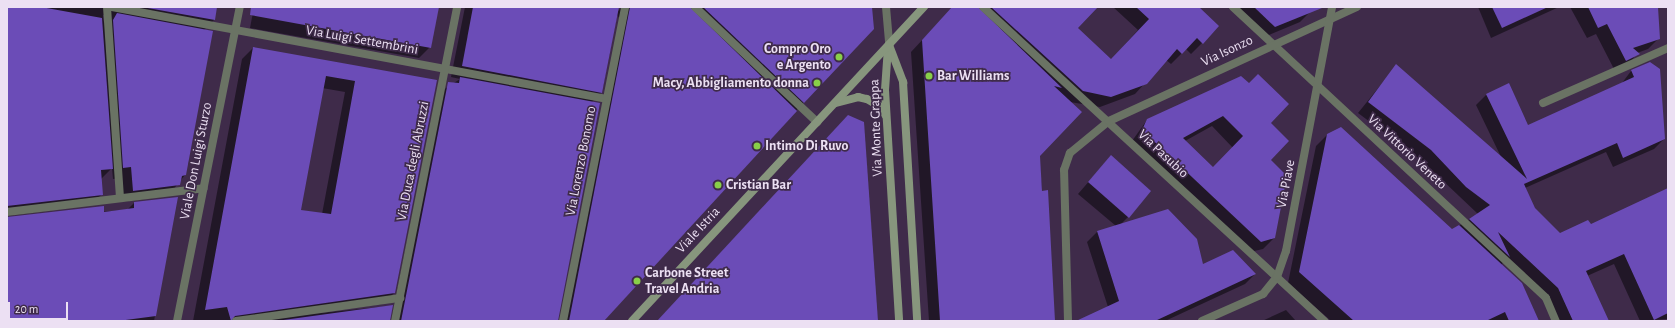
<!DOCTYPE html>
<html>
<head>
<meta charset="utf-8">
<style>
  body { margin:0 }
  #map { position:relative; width:1675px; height:328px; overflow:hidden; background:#3f2b4a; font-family:"Alegreya Sans",sans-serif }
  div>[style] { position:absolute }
  .shadow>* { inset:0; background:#0007 }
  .building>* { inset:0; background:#6b4cb7 }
  .street>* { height:8px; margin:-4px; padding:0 4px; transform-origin:4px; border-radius:4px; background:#6a7364 }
  .secondary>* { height:8px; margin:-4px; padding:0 4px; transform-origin:4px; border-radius:4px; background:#87967d }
  .dots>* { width:11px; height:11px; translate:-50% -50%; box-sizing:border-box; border:2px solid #3f2b4a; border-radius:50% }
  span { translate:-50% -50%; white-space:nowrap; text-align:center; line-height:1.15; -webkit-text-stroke:3.5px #3f2b4a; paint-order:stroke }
  .street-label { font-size:14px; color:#ece0f3 }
  .poi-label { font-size:14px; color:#ece0f3; font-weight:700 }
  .right { translate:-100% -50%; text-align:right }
  .left { translate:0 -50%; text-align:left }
  .frame { position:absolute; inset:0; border:8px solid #ece0f3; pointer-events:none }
  .scale { position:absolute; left:8px; top:302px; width:60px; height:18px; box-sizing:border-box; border:2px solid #ece0f3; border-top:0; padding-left:5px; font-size:12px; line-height:14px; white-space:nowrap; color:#ece0f3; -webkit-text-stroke:3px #3f2b4a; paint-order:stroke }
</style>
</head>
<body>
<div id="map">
  <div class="shadow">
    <div style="clip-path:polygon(evenodd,7px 7px,216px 7px,214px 20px,203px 31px,185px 175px,168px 196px,122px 202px,120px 178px,113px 179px,112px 168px,100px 180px,102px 194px,91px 205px,7px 216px,7px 7px,103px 15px,111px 16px,104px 23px,103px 15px)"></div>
    <div style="clip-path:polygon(254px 7px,438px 7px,430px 47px,419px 58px,250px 28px)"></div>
    <div style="clip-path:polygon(465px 7px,612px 7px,618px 11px,622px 7px,871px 7px,804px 102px,602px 321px,560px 321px,620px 19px,617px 15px,602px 92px,591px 103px,557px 321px,391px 321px,437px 94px,460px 79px,451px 77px)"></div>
    <div style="clip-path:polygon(953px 7px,1096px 7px,1077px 28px,1111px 60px,1138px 30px,1113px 7px,1198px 7px,1202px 43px,1191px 54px,1186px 49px,1171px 64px,1166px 60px,1135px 94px,1100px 107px,1070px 102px,1039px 155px,1053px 321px,929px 321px,911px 52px)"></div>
    <div style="clip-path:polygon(1232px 7px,1315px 7px,1300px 22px,1264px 37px)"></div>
    <div style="clip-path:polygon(1478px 7px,1559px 7px,1491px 38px)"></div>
    <div style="clip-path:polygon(1570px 7px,1657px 7px,1659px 38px,1648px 49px,1637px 53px,1629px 64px,1615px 71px,1596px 34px,1587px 38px)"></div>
    <div style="clip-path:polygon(evenodd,253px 48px,436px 81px,394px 293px,383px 304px,310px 314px,391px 306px,389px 321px,193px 321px,242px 59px,253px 48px,322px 88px,345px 92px,322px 214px,299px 211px,322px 88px)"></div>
    <div style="clip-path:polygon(1650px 63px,1664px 139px,1654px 149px,1613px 167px,1606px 152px,1525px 188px,1534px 209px,1560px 234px,1590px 226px,1668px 189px,1667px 319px,1640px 321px,1614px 264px,1587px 276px,1608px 321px,1558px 321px,1548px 298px,1506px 259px,1501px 265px,1538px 321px,1331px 321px,1288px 283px,1316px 146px,1327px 135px,1452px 230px,1478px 214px,1421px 160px,1358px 113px,1396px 66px,1502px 159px,1476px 105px,1486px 95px,1527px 127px,1622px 83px,1631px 71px)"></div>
    <div style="clip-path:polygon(evenodd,1249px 84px,1269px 123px,1274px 238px,1263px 249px,1250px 252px,1132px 141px,1147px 120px,1249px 84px,1212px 126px,1233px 148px,1213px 168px,1185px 141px,1212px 126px)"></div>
    <div style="clip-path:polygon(1111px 156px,1128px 217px,1120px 225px,1203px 265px,1255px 274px,1245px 284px,1165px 321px,1083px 321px,1108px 307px,1087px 242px,1097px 232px,1116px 226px,1078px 194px)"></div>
    <div style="clip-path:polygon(177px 198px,154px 321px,7px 321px,7px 218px,127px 210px,134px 203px)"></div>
    <div style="clip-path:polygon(1286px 310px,1296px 321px,1262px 321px)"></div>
  </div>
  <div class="building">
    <div style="clip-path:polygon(7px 7px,41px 7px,102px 18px,113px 169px,101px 170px,103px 195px,7px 206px)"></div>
    <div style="clip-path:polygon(142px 7px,217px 7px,215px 20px)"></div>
    <div style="clip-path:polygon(251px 7px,439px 7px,431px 48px,250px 15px)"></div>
    <div style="clip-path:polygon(473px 7px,619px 7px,602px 93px,462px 66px)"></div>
    <div style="clip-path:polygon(630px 7px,690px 7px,797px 111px,604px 321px,569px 321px)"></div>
    <div style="clip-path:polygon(703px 7px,872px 7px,874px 29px,804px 103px)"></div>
    <div style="clip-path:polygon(952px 7px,978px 7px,1062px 88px,1054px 86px,1082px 112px,1040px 156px,1042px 191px,1048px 190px,1055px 321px,940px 321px,922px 40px)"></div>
    <div style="clip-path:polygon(991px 7px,1098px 7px,1078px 28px,1111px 59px,1149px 19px,1136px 7px,1199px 7px,1219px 26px,1203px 44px,1197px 38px,1182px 54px,1177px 49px,1147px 84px,1111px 97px,1083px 91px)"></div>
    <div style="clip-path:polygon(1254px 7px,1322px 7px,1322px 8px,1275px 27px)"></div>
    <div style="clip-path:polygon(1492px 7px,1548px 7px,1502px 28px)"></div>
    <div style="clip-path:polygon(1588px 7px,1658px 7px,1660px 39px,1633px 48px,1640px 54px,1626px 61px,1607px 24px,1598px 28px)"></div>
    <div style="clip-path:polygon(117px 13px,213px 31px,186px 175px,182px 176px,180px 185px,133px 191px,131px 167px,123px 168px,113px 20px)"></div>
    <div style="clip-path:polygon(evenodd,253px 47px,437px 80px,395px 293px,235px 316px,231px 321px,227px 307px,205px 310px,253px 47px,326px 76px,355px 81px,331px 214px,301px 210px,326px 76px)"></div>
    <div style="clip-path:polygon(1650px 62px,1660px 69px,1665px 139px,1623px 158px,1617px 143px,1524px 184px,1535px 208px,1560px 233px,1588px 220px,1591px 224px,1668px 188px,1668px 313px,1654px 320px,1624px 254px,1586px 271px,1609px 321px,1573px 321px,1558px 288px,1498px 232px,1510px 257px,1469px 219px,1490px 205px,1466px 187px,1431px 150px,1368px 102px,1396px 64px,1527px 179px,1486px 94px,1509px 83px,1528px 125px,1634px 77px,1631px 70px)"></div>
    <div style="clip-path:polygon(evenodd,1258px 74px,1289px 104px,1271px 123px,1289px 141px,1271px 160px,1287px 176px,1275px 238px,1261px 242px,1142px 130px,1147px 119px,1241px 76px,1249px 83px,1258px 74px,1223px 116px,1243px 136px,1213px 167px,1183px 138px,1223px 116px)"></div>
    <div style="clip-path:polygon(460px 77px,600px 103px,558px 321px,401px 321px,448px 82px,459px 83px)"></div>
    <div style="clip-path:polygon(848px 115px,864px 122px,878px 321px,657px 321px)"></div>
    <div style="clip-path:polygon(1341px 127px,1452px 229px,1459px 225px,1522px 283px,1539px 321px,1509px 321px,1505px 312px,1486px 321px,1354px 321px,1299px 272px,1327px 134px)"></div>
    <div style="clip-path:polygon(1111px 155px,1151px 191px,1129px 218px,1088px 182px)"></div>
    <div style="clip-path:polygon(178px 197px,156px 316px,118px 321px,7px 321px,7px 217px,104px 206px,104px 212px,134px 208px,134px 202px)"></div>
    <div style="clip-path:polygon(1168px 209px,1197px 239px,1203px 264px,1233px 250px,1256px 274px,1155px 321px,1076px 321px,1119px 301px,1097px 231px)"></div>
    <div style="clip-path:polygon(393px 305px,390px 321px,276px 321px)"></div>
  </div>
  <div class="street">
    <div style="left:107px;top:7px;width:191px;rotate:86.1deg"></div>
    <div style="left:112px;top:7px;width:503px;rotate:10.53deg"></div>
    <div style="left:695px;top:7px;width:168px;rotate:43.3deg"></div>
    <div style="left:886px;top:7px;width:38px;rotate:85deg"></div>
    <div style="left:983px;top:7px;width:464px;rotate:42.6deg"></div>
    <div style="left:1233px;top:7px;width:427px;rotate:42.9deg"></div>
    <div style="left:1546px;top:298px;width:25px;rotate:67deg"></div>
    <div style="left:1543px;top:103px;width:137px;rotate:-23.7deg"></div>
    <div style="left:7px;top:212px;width:198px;rotate:-6.9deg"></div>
    <div style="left:177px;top:321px;width:320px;rotate:-78.7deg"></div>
    <div style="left:236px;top:321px;width:166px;rotate:-8deg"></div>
    <div style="left:395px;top:321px;width:320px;rotate:-78.8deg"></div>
    <div style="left:563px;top:321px;width:320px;rotate:-78.8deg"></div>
    <div style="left:1068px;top:321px;width:151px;rotate:-91.5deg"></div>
    <div style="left:1064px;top:170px;width:18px;rotate:-71deg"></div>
    <div style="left:1070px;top:153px;width:50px;rotate:-39.4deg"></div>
    <div style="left:1109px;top:121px;width:273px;rotate:-24.7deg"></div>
    <div style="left:1202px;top:321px;width:67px;rotate:-23.9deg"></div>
    <div style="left:1263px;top:294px;width:22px;rotate:-51deg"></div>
    <div style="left:1277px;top:277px;width:28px;rotate:-71deg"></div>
    <div style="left:1286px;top:251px;width:248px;rotate:-79.3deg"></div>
  </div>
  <div class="secondary">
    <div style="left:889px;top:45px;width:40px;rotate:69deg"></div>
    <div style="left:903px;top:82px;width:239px;rotate:86.6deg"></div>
    <div style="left:888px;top:47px;width:43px;rotate:94deg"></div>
    <div style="left:885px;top:90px;width:231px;rotate:86.5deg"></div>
    <div style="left:836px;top:103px;width:23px;rotate:-15deg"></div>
    <div style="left:858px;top:97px;width:9px;rotate:13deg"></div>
    <div style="left:867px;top:99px;width:16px;rotate:30deg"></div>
    <div style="left:881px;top:107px;width:10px;rotate:61deg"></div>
    <div style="left:632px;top:321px;width:429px;rotate:-47.1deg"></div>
  </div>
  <div class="dots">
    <div style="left:839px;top:57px;background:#88cf49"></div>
    <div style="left:929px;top:76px;background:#88cf49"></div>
    <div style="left:817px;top:83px;background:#88cf49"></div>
    <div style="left:757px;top:146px;background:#88cf49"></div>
    <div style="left:718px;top:185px;background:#88cf49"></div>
    <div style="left:637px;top:281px;background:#88cf49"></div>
  </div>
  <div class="street-label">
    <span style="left:362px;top:40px;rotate:10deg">Via Luigi Settembrini</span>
    <span style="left:1227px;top:51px;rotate:-25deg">Via Isonzo</span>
    <span style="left:876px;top:128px;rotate:-92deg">Via Monte Grappa</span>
    <span style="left:1407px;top:152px;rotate:43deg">Via Vittorio Veneto</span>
    <span style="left:1163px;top:154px;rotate:43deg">Via Pasubio</span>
    <span style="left:196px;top:161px;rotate:-79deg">Viale Don Luigi Sturzo</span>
    <span style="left:413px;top:161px;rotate:-79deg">Via Duca degli Abruzzi</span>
    <span style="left:581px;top:161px;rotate:-79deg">Via Lorenzo Bonomo</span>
    <span style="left:1286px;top:184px;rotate:-79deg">Via Piave</span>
    <span style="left:698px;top:230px;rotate:-47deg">Viale Istria</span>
  </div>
  <div class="poi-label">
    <span class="right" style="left:831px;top:57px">Compro Oro<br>e Argento</span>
    <span class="left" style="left:937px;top:76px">Bar Williams</span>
    <span class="right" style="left:809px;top:83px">Macy, Abbigliamento donna</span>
    <span class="left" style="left:765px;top:146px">Intimo Di Ruvo</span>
    <span class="left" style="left:726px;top:185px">Cristian Bar</span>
    <span class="left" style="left:645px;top:281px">Carbone Street<br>Travel Andria</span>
  </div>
  <div class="frame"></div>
  <div class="scale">20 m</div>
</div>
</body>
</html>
